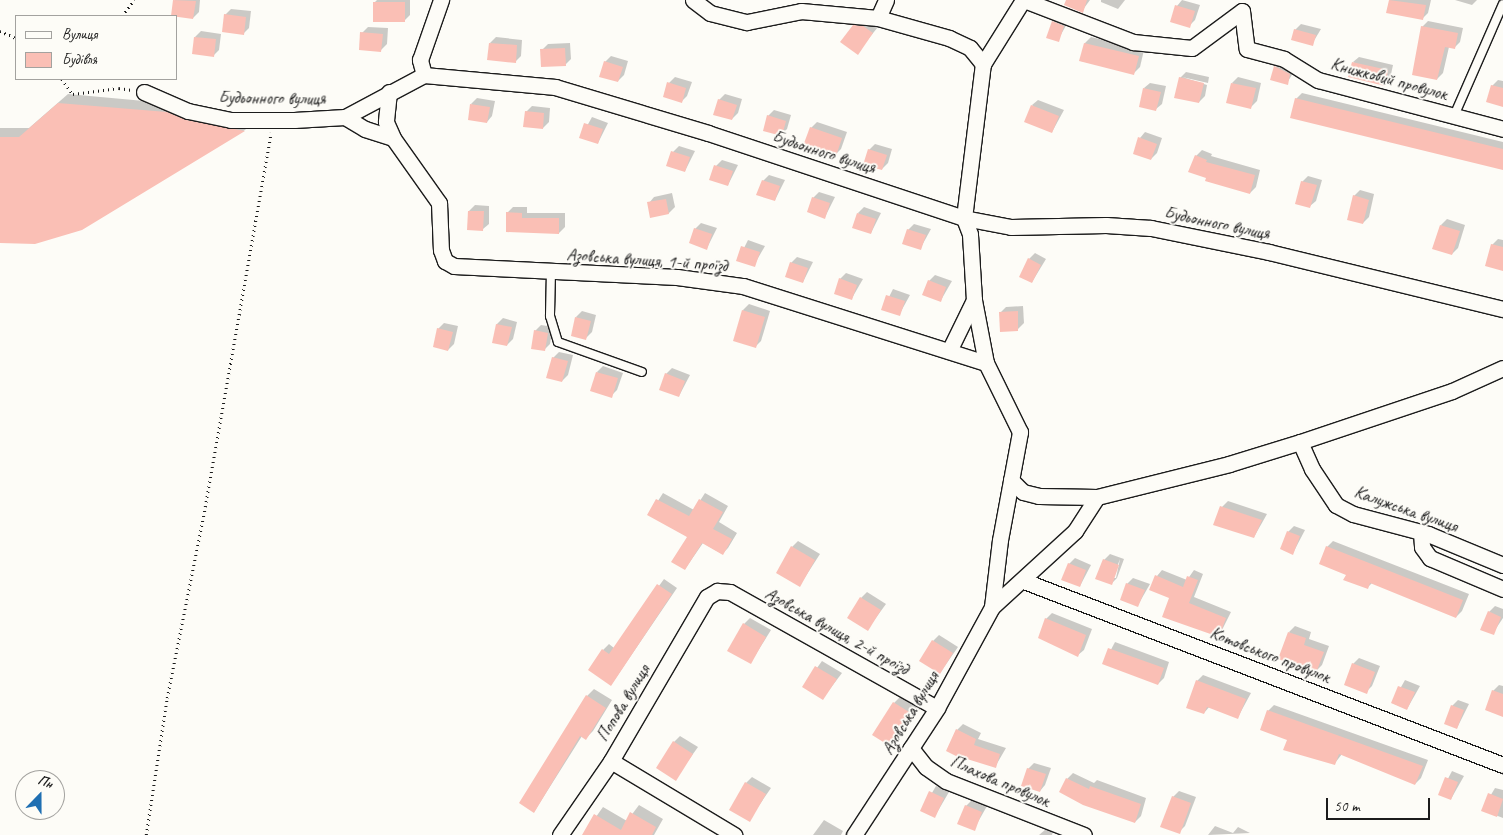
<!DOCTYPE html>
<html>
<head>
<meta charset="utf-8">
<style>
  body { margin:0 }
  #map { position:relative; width:1503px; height:835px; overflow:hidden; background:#fdfcf7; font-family:Caveat,sans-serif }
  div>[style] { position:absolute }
  .shadow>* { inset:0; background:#0003 }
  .building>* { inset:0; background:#fabfb5 }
  .path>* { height:2.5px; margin-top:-1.25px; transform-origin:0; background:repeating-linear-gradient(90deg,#1c1c1c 0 1px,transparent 0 5px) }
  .roads { filter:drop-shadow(1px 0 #1c1c1c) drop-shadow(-1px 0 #1c1c1c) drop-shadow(0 1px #1c1c1c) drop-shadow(0 -1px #1c1c1c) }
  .lane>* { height:8px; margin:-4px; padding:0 4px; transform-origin:4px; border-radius:4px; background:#fdfcf7 }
  .street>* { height:15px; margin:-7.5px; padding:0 7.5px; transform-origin:7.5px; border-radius:7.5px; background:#fdfcf7 }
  span { translate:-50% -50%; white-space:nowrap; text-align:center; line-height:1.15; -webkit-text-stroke:4px #fdfcf7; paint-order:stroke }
  .street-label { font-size:18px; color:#1c1c1c }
  .legend { position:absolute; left:15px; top:15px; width:162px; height:65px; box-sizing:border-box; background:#fdfcf7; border:1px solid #a3a29f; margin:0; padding:6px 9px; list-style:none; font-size:15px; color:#1c1c1c }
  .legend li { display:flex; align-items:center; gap:10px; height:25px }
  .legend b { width:25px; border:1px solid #a3a29f }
  .north { position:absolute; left:15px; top:770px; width:50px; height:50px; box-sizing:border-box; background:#fdfcf7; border:1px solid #a3a29f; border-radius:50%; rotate:22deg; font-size:14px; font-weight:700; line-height:20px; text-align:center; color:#1c1c1c }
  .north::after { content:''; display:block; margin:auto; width:18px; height:22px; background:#1f6fb2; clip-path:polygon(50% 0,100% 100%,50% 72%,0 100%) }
  .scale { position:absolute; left:1326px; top:798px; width:104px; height:22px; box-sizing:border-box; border:2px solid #1c1c1c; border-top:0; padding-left:6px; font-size:15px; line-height:18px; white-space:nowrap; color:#1c1c1c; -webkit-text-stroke:4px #fdfcf7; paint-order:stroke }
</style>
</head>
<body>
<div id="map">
  <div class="shadow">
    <div style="clip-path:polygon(175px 0,200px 0,199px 12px,193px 18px,173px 15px)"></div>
    <div style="clip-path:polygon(377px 0,410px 0,410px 15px,404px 21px,375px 2px)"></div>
    <div style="clip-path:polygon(1067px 0,1090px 0,1082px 11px)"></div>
    <div style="clip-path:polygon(1101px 0,1125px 0,1118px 9px,1101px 2px)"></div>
    <div style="clip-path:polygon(1182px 0,1200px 5px,1195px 20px,1189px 26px,1177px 6px)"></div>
    <div style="clip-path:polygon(1390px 0,1431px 0,1428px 13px,1422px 19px,1388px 12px)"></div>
    <div style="clip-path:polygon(1455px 0,1477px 0,1472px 5px)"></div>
    <div style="clip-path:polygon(231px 9px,251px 11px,249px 28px,243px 34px,225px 15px)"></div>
    <div style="clip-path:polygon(1059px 16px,1069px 20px,1058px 40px,1053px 22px)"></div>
    <div style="clip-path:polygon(860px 20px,870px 21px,878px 27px,857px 53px,854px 26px)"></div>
    <div style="clip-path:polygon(1428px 21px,1463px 28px,1460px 42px,1454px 48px,1449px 47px,1443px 73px,1437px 79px,1422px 27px)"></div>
    <div style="clip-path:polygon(1301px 24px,1321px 29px,1312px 44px,1295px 30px)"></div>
    <div style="clip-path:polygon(368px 27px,388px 28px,387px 44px,381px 50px,362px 33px)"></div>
    <div style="clip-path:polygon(201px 31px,221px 34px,219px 50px,213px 56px,195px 37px)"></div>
    <div style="clip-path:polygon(496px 37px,522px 40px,521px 56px,515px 62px,490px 43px)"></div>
    <div style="clip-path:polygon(1091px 37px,1144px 50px,1140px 67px,1134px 73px,1081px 61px,1085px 43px)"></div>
    <div style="clip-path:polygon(570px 43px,571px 59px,565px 65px,542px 50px,548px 44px)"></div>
    <div style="clip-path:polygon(611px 56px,628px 61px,624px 75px,618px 81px,605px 62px)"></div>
    <div style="clip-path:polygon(1359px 57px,1393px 65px,1390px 79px,1384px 84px,1353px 62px)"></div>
    <div style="clip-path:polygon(1281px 61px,1296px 68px,1287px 83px,1275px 67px)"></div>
    <div style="clip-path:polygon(1186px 72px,1209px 77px,1208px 83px,1182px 77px,1207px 85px,1205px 96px,1199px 102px,1180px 78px)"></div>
    <div style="clip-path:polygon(675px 77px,692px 82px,687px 96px,681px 102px,669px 83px)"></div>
    <div style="clip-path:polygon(1238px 77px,1261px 83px,1257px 101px,1251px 107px,1232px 83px)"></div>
    <div style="clip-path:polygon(1498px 80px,1503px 81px,1503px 106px,1492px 86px)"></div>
    <div style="clip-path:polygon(1150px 83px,1166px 86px,1162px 104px,1156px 109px,1144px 88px)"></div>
    <div style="clip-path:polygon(1302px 93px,1503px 142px,1503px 169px,1296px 99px)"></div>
    <div style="clip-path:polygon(68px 94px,177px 104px,253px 122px,245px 130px,81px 229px,0 241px,0 128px,29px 128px)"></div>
    <div style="clip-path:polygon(725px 94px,742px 99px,738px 113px,732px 119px,719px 100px)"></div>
    <div style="clip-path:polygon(477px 98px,495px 101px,492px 116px,487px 122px,471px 104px)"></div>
    <div style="clip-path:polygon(1038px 100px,1064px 110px,1052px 132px,1032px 105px)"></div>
    <div style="clip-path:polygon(532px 106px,550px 108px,549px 122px,543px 128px,526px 112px)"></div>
    <div style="clip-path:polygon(774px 110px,791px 115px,787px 129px,781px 135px,768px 116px)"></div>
    <div style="clip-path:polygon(592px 117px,608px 123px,598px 143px,581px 137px)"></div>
    <div style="clip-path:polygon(817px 122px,847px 132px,841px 149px,835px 155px,811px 128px)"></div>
    <div style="clip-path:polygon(1145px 132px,1162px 138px,1157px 153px,1151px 159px,1140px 138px)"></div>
    <div style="clip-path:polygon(875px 144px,892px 149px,888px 163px,882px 169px,869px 150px)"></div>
    <div style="clip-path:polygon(679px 146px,695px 151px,685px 171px,673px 152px)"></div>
    <div style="clip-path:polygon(1202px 150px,1212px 154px,1211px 156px,1260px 170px,1256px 187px,1250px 193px,1207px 177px,1196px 156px)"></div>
    <div style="clip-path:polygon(722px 160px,738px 165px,728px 185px,716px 166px)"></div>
    <div style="clip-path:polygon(769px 175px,785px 180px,775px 200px,763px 181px)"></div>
    <div style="clip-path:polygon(1308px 176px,1322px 180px,1316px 201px,1310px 206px,1302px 182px)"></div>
    <div style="clip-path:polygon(1360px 190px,1374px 194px,1369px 217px,1363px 223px,1354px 196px)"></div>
    <div style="clip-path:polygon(819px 192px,835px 197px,825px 217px,813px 198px)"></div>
    <div style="clip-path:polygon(672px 193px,675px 207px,669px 213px,651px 217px,649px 203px,654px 197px)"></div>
    <div style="clip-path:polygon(475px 205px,489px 206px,489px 224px,483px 229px,469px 211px)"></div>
    <div style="clip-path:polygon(513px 207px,527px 207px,527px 213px,565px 213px,565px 227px,559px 233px,507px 213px)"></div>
    <div style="clip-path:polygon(864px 207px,881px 213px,871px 233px,858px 213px)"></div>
    <div style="clip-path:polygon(1447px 219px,1465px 225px,1458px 248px,1452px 254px,1441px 225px)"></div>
    <div style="clip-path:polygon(701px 223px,717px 228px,707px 248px,695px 229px)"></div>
    <div style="clip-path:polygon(914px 224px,931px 229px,920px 249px,908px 230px)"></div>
    <div style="clip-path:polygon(1498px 239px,1503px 240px,1503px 269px,1492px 245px)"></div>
    <div style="clip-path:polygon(748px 240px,765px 246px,754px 265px,738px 260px)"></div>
    <div style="clip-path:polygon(1035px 253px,1046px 259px,1032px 282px,1029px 259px)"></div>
    <div style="clip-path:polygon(797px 257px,813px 262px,803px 282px,791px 263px)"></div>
    <div style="clip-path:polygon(846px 273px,863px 279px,852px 298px,840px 279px)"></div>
    <div style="clip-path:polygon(935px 275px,952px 281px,941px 300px,929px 281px)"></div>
    <div style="clip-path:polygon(893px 289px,910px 295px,899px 315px,883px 309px)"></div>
    <div style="clip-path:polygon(749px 304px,770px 311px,761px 341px,755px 347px,743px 310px)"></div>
    <div style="clip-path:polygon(1023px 306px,1024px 323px,1018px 329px,1000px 313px,1006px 307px)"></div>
    <div style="clip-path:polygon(582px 311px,596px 315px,592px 332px,586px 338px,576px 317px)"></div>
    <div style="clip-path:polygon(503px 318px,517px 322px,513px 339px,507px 345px,493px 342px,497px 324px)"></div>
    <div style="clip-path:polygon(444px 323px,458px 326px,454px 344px,448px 350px,438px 329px)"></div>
    <div style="clip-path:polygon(541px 325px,553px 327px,550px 344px,544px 350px,535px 331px)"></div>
    <div style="clip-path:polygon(559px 352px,573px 355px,568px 375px,562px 381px,553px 358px)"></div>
    <div style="clip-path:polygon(603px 366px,623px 373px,617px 390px,611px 396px,597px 372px)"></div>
    <div style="clip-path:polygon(672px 368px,690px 375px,679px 396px,666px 374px)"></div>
    <div style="clip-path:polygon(663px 493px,694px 510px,705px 493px,728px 506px,719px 522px,737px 533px,728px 548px,722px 554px,703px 543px,685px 569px,688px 537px,649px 515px)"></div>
    <div style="clip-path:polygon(1228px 501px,1267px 514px,1254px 537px,1222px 507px)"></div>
    <div style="clip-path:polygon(1294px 526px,1305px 530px,1293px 553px,1288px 532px)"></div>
    <div style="clip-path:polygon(798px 541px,820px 554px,800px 585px,792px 547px)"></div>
    <div style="clip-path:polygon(1333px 541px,1469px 594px,1462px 611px,1456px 617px,1372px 583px,1367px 588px,1347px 574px,1327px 547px)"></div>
    <div style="clip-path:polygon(evenodd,1110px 554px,1124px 559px,1117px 578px,1111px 584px,1104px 560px,1110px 554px,1120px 559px,1116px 578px,1113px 578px,1120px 559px)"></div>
    <div style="clip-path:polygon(1075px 558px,1091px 565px,1080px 586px,1069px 564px)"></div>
    <div style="clip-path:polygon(1162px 570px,1187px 580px,1194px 570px,1203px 574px,1194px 597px,1231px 612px,1219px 636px,1170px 598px,1157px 576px)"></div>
    <div style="clip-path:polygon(1133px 578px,1150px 584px,1138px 605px,1127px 584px)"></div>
    <div style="clip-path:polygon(664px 579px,677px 588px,611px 685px,603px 650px,609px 644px,614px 648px)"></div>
    <div style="clip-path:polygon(867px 592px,886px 604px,867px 630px,861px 598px)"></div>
    <div style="clip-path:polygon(1495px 606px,1503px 609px,1503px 618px,1493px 633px,1489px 612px)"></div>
    <div style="clip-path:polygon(1052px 613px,1092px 629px,1084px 650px,1078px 655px,1046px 619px)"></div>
    <div style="clip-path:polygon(750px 618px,771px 630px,751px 662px,744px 624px)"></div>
    <div style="clip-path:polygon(1295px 626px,1311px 632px,1309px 639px,1329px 646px,1322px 665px,1316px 671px,1289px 632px)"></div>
    <div style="clip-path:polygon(939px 635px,958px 647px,940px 673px,933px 641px)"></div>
    <div style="clip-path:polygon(1115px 642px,1169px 662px,1164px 678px,1158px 684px,1104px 663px)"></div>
    <div style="clip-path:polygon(1359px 658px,1380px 666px,1372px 686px,1366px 692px,1353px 664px)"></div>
    <div style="clip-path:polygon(822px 661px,842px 673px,823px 698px,804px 686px)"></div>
    <div style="clip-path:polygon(1203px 675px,1251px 693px,1238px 717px,1210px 706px,1204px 713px,1197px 681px)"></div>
    <div style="clip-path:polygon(1405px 680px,1420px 686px,1407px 709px,1392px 703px)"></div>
    <div style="clip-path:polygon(1499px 685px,1503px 686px,1503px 713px,1493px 691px)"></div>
    <div style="clip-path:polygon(594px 689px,612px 700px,593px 731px,586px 738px,582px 736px,534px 812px,587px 696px)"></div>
    <div style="clip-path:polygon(903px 694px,922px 706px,893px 747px,894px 703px)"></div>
    <div style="clip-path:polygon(1458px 700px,1469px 704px,1457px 728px,1452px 706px)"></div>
    <div style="clip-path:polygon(1274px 705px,1428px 760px,1421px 778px,1415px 784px,1342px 754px,1335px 763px,1288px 740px,1268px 711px)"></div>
    <div style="clip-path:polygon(963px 724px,981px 733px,978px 739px,1006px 748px,995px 767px,957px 730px)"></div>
    <div style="clip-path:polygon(680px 736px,698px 747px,675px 779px,674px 742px)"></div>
    <div style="clip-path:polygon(1034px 763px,1051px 768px,1045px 785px,1040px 791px,1028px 769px)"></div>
    <div style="clip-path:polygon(1452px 771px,1464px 776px,1451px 799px,1440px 794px)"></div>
    <div style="clip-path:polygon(1073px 773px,1094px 783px,1097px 780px,1146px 798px,1141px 816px,1135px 822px,1067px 779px)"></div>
    <div style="clip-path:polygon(752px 777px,771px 788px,749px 820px,746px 783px)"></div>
    <div style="clip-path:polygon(936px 786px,949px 792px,935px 816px,922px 810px)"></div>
    <div style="clip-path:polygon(1495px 788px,1503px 790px,1503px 818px,1482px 810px)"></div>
    <div style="clip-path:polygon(1179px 791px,1196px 797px,1185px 826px,1179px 832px,1173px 797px)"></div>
    <div style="clip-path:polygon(972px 800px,987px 806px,974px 829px,966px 806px)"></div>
    <div style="clip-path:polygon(639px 805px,663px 819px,654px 835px,583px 835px,603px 807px,627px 821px)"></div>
    <div style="clip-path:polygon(824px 820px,843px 831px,841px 835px,813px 835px)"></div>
    <div style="clip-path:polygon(1215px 826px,1233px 833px,1238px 827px,1250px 833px,1208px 835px)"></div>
    <div style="clip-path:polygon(1046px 829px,1053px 831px,1052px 835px,1039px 835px)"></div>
  </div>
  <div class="building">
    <div style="clip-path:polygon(173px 0,196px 1px,193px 19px,171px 16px)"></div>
    <div style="clip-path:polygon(1066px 0,1087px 0,1083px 13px,1064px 5px)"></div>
    <div style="clip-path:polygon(1389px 0,1426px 5px,1423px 20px,1386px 13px)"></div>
    <div style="clip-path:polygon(373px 2px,405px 2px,405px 22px,373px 22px)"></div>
    <div style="clip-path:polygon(1175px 5px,1195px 11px,1190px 28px,1170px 22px)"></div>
    <div style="clip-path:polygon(224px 14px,246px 17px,244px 35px,222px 32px)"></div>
    <div style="clip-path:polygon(1052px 21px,1064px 26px,1059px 42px,1046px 38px)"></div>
    <div style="clip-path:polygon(853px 25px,863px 26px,873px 33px,858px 55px,840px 42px)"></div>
    <div style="clip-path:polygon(1421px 26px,1458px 33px,1455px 49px,1445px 47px,1437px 80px,1412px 75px)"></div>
    <div style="clip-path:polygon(1294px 29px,1316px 35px,1313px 46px,1291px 40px)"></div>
    <div style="clip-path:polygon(360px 32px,383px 34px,381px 52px,359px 50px)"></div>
    <div style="clip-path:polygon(194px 37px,216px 39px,214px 57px,192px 54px)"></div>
    <div style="clip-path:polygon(489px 43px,517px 45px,516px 63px,487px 60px)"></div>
    <div style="clip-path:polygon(1084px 43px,1139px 56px,1134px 75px,1079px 61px)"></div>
    <div style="clip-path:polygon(565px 48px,566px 66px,541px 67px,540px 49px)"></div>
    <div style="clip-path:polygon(604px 61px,623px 67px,618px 82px,599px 77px)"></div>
    <div style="clip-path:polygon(1352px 62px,1388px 70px,1385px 86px,1348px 77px)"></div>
    <div style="clip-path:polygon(1274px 66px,1290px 74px,1288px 85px,1270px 80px)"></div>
    <div style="clip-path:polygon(1179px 77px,1204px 83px,1199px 103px,1174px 98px)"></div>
    <div style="clip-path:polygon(667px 82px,686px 88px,682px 103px,663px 97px)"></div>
    <div style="clip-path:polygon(1231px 83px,1256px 88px,1251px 109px,1226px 103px)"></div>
    <div style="clip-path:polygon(1491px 85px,1503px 88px,1503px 107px,1486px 102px)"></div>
    <div style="clip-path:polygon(1143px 88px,1161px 92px,1156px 111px,1139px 107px)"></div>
    <div style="clip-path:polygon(1295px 98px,1503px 149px,1503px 170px,1290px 118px)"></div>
    <div style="clip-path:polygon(718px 99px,737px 105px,732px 120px,713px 115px)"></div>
    <div style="clip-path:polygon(58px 103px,167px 112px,186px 120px,245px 131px,82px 230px,35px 244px,0 243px,0 137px,19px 137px)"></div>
    <div style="clip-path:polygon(470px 104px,490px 107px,487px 123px,468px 120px)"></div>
    <div style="clip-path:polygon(1031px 105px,1059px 116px,1052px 133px,1024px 122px)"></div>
    <div style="clip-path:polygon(525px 111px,544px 113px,543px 129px,523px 127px)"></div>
    <div style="clip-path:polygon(767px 115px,786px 121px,782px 136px,763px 131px)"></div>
    <div style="clip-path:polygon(584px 123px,603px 129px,598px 144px,579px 138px)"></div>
    <div style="clip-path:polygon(810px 127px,842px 138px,836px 156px,803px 146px)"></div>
    <div style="clip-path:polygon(1138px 137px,1157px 144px,1151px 160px,1133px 154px)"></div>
    <div style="clip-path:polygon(868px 149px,887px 155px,882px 170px,863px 165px)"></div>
    <div style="clip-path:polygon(671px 151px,690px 157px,685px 172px,666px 166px)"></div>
    <div style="clip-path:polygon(1195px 155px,1207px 160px,1206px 162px,1255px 175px,1250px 194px,1205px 181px,1206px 178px,1188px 172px)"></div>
    <div style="clip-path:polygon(714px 165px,733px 171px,728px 186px,709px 180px)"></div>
    <div style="clip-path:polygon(762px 180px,780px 186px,775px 201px,756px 195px)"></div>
    <div style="clip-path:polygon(1301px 181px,1317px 185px,1310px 208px,1295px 204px)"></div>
    <div style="clip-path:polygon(1353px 195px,1369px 200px,1363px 224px,1347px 220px)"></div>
    <div style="clip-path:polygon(812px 197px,830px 203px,825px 219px,807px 212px)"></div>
    <div style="clip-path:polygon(666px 199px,669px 214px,650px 218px,647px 202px)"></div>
    <div style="clip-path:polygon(468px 211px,484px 211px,483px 231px,467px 230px)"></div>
    <div style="clip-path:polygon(506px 212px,522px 213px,522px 218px,559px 218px,559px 234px,506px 232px)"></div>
    <div style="clip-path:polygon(857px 213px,876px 219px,871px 234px,852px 228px)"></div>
    <div style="clip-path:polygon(1440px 225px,1460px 231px,1452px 255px,1432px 249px)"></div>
    <div style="clip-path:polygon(694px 228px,712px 234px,707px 250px,689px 243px)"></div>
    <div style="clip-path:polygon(907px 229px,926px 235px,921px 250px,902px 244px)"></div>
    <div style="clip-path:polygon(1491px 244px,1503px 247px,1503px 271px,1485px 266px)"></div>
    <div style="clip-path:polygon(741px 246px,760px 252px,755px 267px,736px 261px)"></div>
    <div style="clip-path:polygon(1028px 258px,1041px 265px,1032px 283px,1019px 277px)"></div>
    <div style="clip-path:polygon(790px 262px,808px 268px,803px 283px,785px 277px)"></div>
    <div style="clip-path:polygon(839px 278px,857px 285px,852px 300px,834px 294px)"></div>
    <div style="clip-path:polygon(928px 280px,946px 287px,941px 302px,922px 295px)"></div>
    <div style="clip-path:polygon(886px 295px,905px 301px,900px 316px,881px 310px)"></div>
    <div style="clip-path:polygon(742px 310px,765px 317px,756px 348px,733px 341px)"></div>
    <div style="clip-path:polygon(1018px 311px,1018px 331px,1000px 332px,999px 312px)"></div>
    <div style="clip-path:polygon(575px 317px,591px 321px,586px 340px,571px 336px)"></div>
    <div style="clip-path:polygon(496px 324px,512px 327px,507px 346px,492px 343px)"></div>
    <div style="clip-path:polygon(437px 328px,453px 332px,448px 351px,433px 347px)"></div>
    <div style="clip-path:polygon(534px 330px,548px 333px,545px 351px,531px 349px)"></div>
    <div style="clip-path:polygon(552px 357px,568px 361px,562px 382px,546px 378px)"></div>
    <div style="clip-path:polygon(596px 372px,618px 378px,612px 398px,590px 391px)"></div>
    <div style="clip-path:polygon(665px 373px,685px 381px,679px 397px,659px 390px)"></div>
    <div style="clip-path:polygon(656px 499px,689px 516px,699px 499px,723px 512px,713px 529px,732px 539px,723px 555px,702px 543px,685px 570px,671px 562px,687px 537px,647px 515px)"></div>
    <div style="clip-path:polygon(1220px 506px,1262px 520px,1254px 538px,1213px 525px)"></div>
    <div style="clip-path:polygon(1287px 531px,1300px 536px,1293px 555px,1280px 549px)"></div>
    <div style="clip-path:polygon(791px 546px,815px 560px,800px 587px,776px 573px)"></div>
    <div style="clip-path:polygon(1326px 546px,1463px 600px,1456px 618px,1370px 583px,1368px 589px,1343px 580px,1346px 575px,1319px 564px)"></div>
    <div style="clip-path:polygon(1103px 559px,1119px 565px,1112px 585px,1095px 579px)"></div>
    <div style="clip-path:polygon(1068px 563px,1086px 570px,1080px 587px,1061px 580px)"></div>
    <div style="clip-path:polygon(1155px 575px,1183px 587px,1187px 576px,1198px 580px,1189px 603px,1226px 618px,1219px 637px,1162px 617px,1169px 598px,1149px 590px)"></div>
    <div style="clip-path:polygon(1126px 583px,1145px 590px,1138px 607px,1120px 600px)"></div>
    <div style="clip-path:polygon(657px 584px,672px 594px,611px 686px,588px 670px,602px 649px,609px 654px)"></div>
    <div style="clip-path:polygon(860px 597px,881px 610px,868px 631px,847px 618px)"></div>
    <div style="clip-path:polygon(1488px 611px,1501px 617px,1494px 635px,1480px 630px)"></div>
    <div style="clip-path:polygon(1045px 618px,1086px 635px,1078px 657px,1038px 638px)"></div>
    <div style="clip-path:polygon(743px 623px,766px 637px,751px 664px,727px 651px)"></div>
    <div style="clip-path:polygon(1288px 632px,1306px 638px,1304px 645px,1324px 652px,1316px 673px,1278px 659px)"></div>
    <div style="clip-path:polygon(932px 640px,953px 653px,940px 674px,919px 661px)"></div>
    <div style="clip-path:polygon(1108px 648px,1164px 668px,1158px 685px,1102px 664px)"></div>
    <div style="clip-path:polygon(1352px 663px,1375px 672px,1367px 694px,1344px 685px)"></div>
    <div style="clip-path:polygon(815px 666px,837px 679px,823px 700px,802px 687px)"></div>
    <div style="clip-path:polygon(1196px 680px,1246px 699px,1238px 719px,1207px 707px,1204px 714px,1186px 708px)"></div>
    <div style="clip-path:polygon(1398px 686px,1415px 692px,1407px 710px,1391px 703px)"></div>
    <div style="clip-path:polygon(1492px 690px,1503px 694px,1503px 717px,1485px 710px)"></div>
    <div style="clip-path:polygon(586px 695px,606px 708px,586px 740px,580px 736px,534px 813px,519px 803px)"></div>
    <div style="clip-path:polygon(893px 702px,914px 715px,893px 748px,872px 735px)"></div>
    <div style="clip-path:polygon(1451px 705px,1464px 710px,1457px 729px,1444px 724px)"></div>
    <div style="clip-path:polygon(1267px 710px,1423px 766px,1415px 785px,1339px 754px,1335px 765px,1283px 750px,1287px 740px,1260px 730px)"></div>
    <div style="clip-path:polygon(956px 729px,976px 739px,974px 745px,1000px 754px,996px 768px,967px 759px,966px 761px,946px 751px)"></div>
    <div style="clip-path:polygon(673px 741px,693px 754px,676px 781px,656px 768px)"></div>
    <div style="clip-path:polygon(1027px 768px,1046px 774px,1040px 792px,1021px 786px)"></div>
    <div style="clip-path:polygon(1445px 777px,1458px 782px,1451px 800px,1438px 795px)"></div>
    <div style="clip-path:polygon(1066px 778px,1089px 789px,1090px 786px,1141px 804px,1135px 823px,1083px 805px,1059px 792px)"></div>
    <div style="clip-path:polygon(745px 782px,766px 794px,750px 822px,729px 810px)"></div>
    <div style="clip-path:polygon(929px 791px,944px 798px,935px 818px,920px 811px)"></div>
    <div style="clip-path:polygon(1488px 793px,1503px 799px,1497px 817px,1481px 811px)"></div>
    <div style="clip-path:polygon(1172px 796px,1191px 803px,1180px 834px,1160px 827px)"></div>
    <div style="clip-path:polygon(965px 805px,982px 812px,975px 831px,957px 824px)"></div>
    <div style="clip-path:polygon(630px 812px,656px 827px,652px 835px,582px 835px,594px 814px,621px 830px)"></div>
  </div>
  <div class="path">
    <div style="left:122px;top:16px;width:20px;rotate:-53deg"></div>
    <div style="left:0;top:31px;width:17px;rotate:24deg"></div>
    <div style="left:62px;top:79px;width:19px;rotate:54deg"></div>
    <div style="left:73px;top:94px;width:46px;rotate:-7.4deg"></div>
    <div style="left:119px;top:88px;width:13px;rotate:9deg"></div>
    <div style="left:146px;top:835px;width:139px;rotate:-81.3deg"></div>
    <div style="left:167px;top:698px;width:195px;rotate:-78.7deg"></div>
    <div style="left:205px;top:507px;width:380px;rotate:-80deg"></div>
  </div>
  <div class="roads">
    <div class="lane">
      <div style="left:1454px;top:116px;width:122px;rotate:-66.4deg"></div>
      <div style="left:551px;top:271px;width:45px;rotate:91.3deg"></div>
      <div style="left:550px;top:316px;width:27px;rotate:73deg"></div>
      <div style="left:558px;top:342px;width:89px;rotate:19.7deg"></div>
    </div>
    <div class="street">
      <div style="left:693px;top:0;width:21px;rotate:37deg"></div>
      <div style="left:710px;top:13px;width:38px;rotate:14deg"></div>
      <div style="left:747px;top:22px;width:55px;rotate:-11.5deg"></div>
      <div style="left:801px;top:11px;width:77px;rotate:5.2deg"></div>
      <div style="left:878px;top:18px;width:74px;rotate:15.7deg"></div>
      <div style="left:949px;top:38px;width:23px;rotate:25deg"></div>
      <div style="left:970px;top:48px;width:21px;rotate:51deg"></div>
      <div style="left:1024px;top:0;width:117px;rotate:21.1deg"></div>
      <div style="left:1133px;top:42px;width:59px;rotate:5.8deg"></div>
      <div style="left:1192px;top:48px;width:62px;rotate:-36.5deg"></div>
      <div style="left:1242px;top:11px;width:38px;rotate:83deg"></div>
      <div style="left:1247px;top:49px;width:38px;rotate:15deg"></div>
      <div style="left:1284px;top:59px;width:40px;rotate:32deg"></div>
      <div style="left:1318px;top:80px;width:191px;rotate:14.8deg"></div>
      <div style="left:878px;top:18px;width:20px;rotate:-66deg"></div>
      <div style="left:424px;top:75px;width:16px;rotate:-105deg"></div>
      <div style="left:420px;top:60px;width:64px;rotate:-70.7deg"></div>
      <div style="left:144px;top:92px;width:48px;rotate:23.4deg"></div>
      <div style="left:188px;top:111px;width:44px;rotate:11.8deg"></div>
      <div style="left:231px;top:120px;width:63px"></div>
      <div style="left:294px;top:120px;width:51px;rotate:-3.4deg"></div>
      <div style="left:345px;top:117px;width:89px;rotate:-28deg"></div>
      <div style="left:424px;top:75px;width:132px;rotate:5.2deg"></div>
      <div style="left:555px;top:87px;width:160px;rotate:16.7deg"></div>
      <div style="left:708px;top:133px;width:270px;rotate:18.4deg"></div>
      <div style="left:964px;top:218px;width:48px;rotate:10.8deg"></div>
      <div style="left:1011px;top:227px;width:95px;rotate:-1.2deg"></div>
      <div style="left:1106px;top:225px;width:45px;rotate:3.8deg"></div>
      <div style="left:1151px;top:228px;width:120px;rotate:11.5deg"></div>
      <div style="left:1269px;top:252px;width:241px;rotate:13.7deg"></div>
      <div style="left:389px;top:92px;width:30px;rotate:96deg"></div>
      <div style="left:386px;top:122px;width:17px;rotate:66deg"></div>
      <div style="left:393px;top:138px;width:80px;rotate:54.7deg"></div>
      <div style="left:439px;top:203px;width:47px;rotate:87.6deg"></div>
      <div style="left:441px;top:250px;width:12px;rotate:70deg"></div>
      <div style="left:445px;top:261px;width:10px;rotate:29deg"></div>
      <div style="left:454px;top:266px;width:223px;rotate:2.8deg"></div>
      <div style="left:677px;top:277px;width:67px;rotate:7.8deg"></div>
      <div style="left:743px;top:286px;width:255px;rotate:17.6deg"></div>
      <div style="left:345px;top:117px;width:23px;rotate:31deg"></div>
      <div style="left:365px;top:129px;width:29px;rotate:18deg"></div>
      <div style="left:949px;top:351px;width:57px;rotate:-63.9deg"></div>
      <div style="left:1300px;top:442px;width:30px;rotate:66deg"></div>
      <div style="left:1312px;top:469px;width:43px;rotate:56.3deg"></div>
      <div style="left:1336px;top:505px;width:19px;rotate:28deg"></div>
      <div style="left:1353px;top:514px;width:78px;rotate:14.9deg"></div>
      <div style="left:1428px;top:534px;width:81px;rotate:22.5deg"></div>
      <div style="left:1011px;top:480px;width:17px;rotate:45deg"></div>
      <div style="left:1023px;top:492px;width:16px;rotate:14deg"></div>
      <div style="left:1039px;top:496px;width:58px;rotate:1deg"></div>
      <div style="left:1421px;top:532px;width:15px;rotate:86deg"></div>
      <div style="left:1422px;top:547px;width:14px;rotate:54deg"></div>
      <div style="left:1430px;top:558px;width:79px;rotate:23deg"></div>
      <div style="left:1024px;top:581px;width:513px;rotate:21.01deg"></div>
      <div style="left:992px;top:607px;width:113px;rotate:-42.5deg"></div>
      <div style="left:1075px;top:531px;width:40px;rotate:-57.1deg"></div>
      <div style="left:1097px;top:497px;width:136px;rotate:-14deg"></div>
      <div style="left:1229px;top:464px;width:74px;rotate:-17.2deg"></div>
      <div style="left:1300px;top:442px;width:160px;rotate:-18.5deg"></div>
      <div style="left:1452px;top:391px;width:56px;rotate:-24.3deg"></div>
      <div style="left:911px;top:748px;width:24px;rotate:52deg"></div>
      <div style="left:926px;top:767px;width:24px;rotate:35deg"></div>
      <div style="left:946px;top:781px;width:148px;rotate:21.4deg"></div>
      <div style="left:611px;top:761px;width:144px;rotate:31deg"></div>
      <div style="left:560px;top:835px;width:90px;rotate:-55.4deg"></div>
      <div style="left:611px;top:761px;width:190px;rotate:-59.7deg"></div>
      <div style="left:707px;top:597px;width:12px;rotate:-31deg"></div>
      <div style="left:717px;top:591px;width:13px;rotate:4deg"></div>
      <div style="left:730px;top:592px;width:237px;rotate:29.3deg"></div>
      <div style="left:854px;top:835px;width:152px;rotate:-56.8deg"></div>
      <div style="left:937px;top:708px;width:115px;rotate:-61.4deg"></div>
      <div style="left:992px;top:607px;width:67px;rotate:-83.2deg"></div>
      <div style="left:1000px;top:540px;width:110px;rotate:-79.5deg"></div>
      <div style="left:1020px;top:432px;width:77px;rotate:-116.2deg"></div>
      <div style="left:986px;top:363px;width:64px;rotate:-100.8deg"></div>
      <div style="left:974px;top:300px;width:66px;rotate:-93.5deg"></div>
      <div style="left:970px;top:234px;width:17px;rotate:-111deg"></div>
      <div style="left:964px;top:218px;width:155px;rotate:-83deg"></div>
      <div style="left:983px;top:64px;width:75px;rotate:-58deg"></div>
    </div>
  </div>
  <div class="street-label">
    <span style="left:1389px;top:79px;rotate:15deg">Книжковий провулок</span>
    <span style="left:272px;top:98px;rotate:1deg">Будьонного вулиця</span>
    <span style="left:824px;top:152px;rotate:18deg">Будьонного вулиця</span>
    <span style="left:1217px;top:223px;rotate:12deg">Будьонного вулиця</span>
    <span style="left:647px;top:260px;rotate:4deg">Азовська вулиця, 1-й проїзд</span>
    <span style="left:1406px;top:509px;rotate:19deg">Калужська вулиця</span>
    <span style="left:837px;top:631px;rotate:29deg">Азовська вулиця, 2-й проїзд</span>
    <span style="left:1270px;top:655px;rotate:21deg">Котовського провулок</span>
    <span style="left:623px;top:703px;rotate:-59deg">Попова вулиця</span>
    <span style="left:910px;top:713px;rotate:-59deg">Азовська вулиця</span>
    <span style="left:1000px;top:781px;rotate:23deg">Плахова провулок</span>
  </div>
  <ul class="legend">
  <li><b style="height:6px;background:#fdfcf7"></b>Вулиця</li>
  <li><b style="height:14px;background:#fabfb5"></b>Будівля</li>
  </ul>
  <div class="north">Пн</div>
  <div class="scale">50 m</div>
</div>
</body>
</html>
